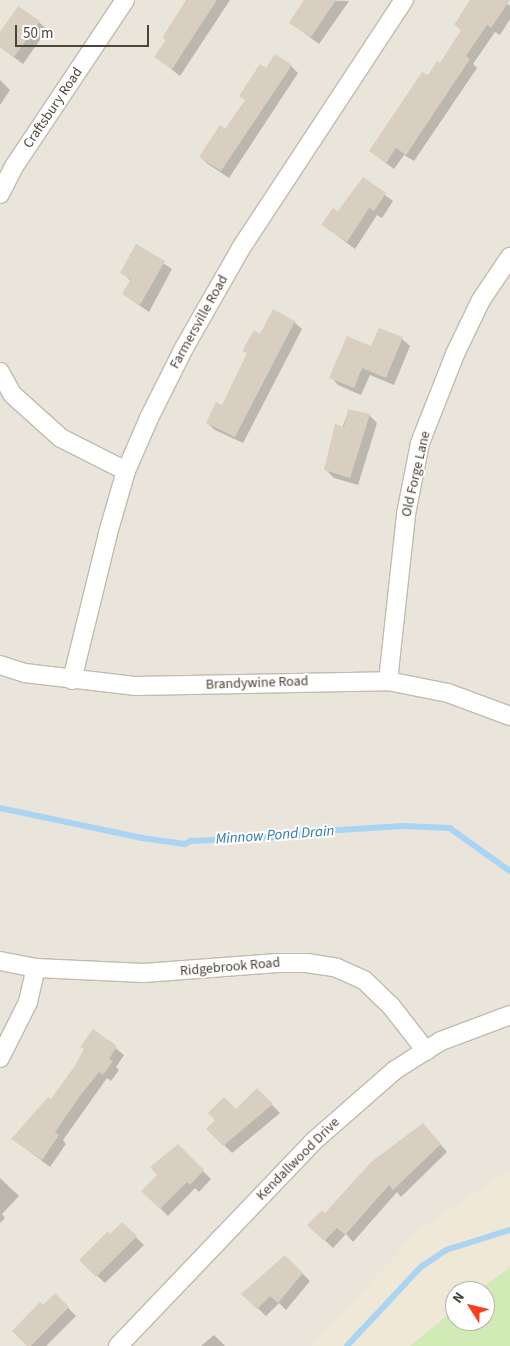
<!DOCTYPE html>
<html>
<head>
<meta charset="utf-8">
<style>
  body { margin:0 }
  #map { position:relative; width:510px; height:1346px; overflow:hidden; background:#f6f3ec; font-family:"Source Sans 3",sans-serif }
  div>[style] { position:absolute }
  .residential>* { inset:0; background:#eae5da }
  .education>* { inset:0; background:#efe8d6 }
  .green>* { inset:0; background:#d2eab5 }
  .shadow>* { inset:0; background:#0003 }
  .stream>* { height:5.5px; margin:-2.75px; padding:0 2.75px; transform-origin:2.75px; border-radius:2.75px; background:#a9d4f2 }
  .building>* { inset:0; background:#d8cfc1 }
  .roads { filter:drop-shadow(1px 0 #c2bbae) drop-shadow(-1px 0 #c2bbae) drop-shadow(0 1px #c2bbae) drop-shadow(0 -1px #c2bbae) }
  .street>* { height:18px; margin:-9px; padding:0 9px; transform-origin:9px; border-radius:9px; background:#fff }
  span { translate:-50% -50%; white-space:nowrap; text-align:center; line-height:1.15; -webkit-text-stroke:4px #fff; paint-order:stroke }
  .street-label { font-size:14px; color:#4b4439 }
  .water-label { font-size:15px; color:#2e7ab2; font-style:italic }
  .north { position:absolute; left:445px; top:1281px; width:50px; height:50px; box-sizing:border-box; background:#fff; border:1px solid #b7b4b0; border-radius:50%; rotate:306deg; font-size:14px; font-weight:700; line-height:20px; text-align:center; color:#4b4439 }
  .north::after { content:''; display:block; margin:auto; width:18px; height:22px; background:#fc3f1d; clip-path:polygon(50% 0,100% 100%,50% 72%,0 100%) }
  .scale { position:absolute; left:15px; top:25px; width:134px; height:22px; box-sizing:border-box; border:2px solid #4b4439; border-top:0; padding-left:6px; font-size:15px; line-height:18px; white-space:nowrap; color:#4b4439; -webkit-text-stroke:4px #fff; paint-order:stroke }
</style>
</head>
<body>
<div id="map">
  <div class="residential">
    <div style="clip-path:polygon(0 0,510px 0,510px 1170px,420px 1231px,312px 1346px,0 1346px)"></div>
  </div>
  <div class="education">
    <div style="clip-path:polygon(evenodd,510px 1170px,510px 1346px,312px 1346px,420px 1231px,510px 1170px,455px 1291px,485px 1291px,485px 1321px,455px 1321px,455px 1291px)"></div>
  </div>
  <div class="green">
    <div style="clip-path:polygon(510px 1267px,510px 1346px,410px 1346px,455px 1309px,455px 1321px,485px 1321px,485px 1291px,478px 1291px)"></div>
  </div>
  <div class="shadow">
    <div style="clip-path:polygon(193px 0,230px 0,180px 76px,156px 57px)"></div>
    <div style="clip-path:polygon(306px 0,349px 1px,319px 44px,291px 23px)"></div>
    <div style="clip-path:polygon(472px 0,502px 0,510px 6px,510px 19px,500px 35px,495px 32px,473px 64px,477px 68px,414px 161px,404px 155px,394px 169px,370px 151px,440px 64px,462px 31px,456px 25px)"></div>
    <div style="clip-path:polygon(39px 22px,47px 30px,23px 64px,0 47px,0 34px)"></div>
    <div style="clip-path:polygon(291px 66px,298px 73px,229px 178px,208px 164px,200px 157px,226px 131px,266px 70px)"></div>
    <div style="clip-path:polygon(0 80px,10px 90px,0 105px)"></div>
    <div style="clip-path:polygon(363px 179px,393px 201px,382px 218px,377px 215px,355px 249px,323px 225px,338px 213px)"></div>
    <div style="clip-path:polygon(137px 246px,172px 269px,149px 312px,123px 294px,131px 281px,122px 272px)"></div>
    <div style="clip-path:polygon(294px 322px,302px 329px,243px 443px,215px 430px,207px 423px,223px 406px,248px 354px,244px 350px,260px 336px)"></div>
    <div style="clip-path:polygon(402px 339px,410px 346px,394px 385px,370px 375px,361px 395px,338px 385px,331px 377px,372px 347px)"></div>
    <div style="clip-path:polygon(349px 410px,370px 416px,377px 423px,358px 485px,334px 478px,326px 470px)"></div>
    <div style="clip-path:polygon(93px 1030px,124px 1055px,116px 1067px,119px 1070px,111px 1081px,107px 1078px,63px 1140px,66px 1144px,50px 1167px,13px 1139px,52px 1101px,75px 1068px)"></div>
    <div style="clip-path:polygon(257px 1090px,280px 1113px,232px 1153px,208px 1129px,236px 1111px)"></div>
    <div style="clip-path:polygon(423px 1124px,447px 1152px,401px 1197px,397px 1192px,353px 1242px,346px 1234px,333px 1248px,317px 1233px)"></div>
    <div style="clip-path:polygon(177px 1146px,211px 1179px,199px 1192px,195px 1188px,168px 1216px,143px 1191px,159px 1175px)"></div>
    <div style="clip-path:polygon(0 1178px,19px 1196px,2px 1214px,5px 1218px,0 1223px)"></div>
    <div style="clip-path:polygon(122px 1224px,144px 1245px,105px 1283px,81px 1260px)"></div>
    <div style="clip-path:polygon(285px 1257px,310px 1281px,286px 1310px,279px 1303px,266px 1316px,243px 1294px)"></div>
    <div style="clip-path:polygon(55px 1295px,76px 1316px,46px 1346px,29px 1346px,43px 1307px)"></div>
    <div style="clip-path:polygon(214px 1335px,225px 1346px,201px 1346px)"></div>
  </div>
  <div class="stream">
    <div style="left:0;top:808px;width:145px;rotate:11.9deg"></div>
    <div style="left:142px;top:838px;width:43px;rotate:7.9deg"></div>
    <div style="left:185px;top:844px;width:7px;rotate:-27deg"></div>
    <div style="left:191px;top:841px;width:106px;rotate:-2.7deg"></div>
    <div style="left:297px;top:836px;width:11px;rotate:-22deg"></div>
    <div style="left:307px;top:832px;width:95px;rotate:-3.6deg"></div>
    <div style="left:402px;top:826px;width:48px;rotate:2.4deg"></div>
    <div style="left:450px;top:828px;width:74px;rotate:35.6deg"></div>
    <div style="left:347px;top:1346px;width:108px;rotate:-46.9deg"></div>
    <div style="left:421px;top:1267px;width:30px;rotate:-34deg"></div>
    <div style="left:446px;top:1250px;width:67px;rotate:-17.4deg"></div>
  </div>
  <div class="building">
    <div style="clip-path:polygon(186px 0,217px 0,172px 69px,154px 57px,166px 40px,162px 38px)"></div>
    <div style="clip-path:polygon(304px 0,336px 0,311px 37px,289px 23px)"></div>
    <div style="clip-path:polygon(470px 0,510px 0,491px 28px,487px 25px,466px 56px,470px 59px,406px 155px,396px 148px,386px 163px,369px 151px,422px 72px,428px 75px,437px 61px,440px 63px,461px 30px,454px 25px)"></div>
    <div style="clip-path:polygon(18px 6px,40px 21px,14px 57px,0 47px,0 32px)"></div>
    <div style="clip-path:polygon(275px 54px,292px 65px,221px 171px,199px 157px,220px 125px,225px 129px,245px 100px,239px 96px,260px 64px,266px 68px)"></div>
    <div style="clip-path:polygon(363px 177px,386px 193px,374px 211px,369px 208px,347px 242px,321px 225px,333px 208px,338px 211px)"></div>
    <div style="clip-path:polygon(136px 244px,165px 261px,140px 305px,122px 294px,131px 279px,120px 273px)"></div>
    <div style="clip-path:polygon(273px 309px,295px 321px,235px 437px,206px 423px,216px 402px,222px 405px,247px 353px,242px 351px,254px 330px,260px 334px)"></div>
    <div style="clip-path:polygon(379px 328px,403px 337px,386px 378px,362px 368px,354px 388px,329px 378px,347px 336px,371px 346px)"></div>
    <div style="clip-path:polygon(348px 409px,370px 414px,350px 478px,324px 470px,335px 424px,344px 427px)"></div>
    <div style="clip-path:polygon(93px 1029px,117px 1046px,109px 1059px,113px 1061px,103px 1075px,99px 1072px,80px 1096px,55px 1132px,59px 1135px,42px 1160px,11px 1139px,48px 1097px,51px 1099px,74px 1067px,84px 1049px,80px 1047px)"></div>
    <div style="clip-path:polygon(257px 1088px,273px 1104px,223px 1146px,206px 1129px,215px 1120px,208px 1113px,224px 1097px,236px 1109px)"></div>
    <div style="clip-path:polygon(423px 1123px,441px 1144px,393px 1190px,389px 1185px,345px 1235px,337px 1228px,324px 1241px,307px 1225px,322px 1210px,325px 1213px,371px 1162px)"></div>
    <div style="clip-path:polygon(178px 1144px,204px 1170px,190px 1185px,187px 1182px,160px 1209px,141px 1191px,157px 1175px,150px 1167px)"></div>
    <div style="clip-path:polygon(122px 1222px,137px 1236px,96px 1277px,79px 1260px,108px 1231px,110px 1234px)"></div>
    <div style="clip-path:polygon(285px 1255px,303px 1273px,278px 1303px,270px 1296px,257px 1309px,241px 1294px)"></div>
    <div style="clip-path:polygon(55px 1293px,69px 1307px,31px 1346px,27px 1346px,12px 1331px,40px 1302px,43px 1305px)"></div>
  </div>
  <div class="roads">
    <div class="street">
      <div style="left:0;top:194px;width:29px;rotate:-63deg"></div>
      <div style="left:13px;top:168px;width:202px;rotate:-56.3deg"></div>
      <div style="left:0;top:372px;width:26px;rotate:61deg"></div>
      <div style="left:13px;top:395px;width:64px;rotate:41.9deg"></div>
      <div style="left:61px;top:438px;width:73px;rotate:26.9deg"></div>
      <div style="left:0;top:665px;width:26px;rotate:18deg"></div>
      <div style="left:25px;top:673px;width:112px;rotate:6.7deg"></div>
      <div style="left:136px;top:686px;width:252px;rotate:-1.1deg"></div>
      <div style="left:388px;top:681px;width:61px;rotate:11.3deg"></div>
      <div style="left:448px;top:693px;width:66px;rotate:20.4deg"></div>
      <div style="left:72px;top:680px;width:151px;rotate:-76.2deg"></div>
      <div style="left:108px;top:533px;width:65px;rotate:-73.8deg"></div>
      <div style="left:126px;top:471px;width:58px;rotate:-66.5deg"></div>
      <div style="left:149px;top:418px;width:78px;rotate:-63.4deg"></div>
      <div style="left:184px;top:348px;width:115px;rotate:-60.3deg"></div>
      <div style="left:241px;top:248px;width:297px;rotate:-56.7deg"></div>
      <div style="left:388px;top:681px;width:168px;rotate:-83.8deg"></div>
      <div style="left:406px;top:514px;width:72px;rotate:-78.8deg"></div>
      <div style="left:420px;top:443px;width:96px;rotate:-68.5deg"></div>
      <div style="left:455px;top:354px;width:60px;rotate:-64.3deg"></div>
      <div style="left:481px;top:300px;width:52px;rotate:-56deg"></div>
      <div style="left:0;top:961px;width:37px;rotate:11deg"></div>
      <div style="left:36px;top:968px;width:108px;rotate:2.7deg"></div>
      <div style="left:144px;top:973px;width:134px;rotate:-4.3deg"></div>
      <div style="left:278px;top:963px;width:29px"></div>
      <div style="left:307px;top:963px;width:30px;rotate:9deg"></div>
      <div style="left:337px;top:968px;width:30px;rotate:24deg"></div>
      <div style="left:364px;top:980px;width:37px;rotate:44deg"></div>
      <div style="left:391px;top:1006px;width:57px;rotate:52.1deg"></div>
      <div style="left:0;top:1058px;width:63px;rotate:-63.4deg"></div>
      <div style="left:28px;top:1002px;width:35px;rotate:-77deg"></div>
      <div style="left:118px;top:1346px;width:285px;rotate:-46.3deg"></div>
      <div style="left:315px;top:1140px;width:106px;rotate:-41.2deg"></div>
      <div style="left:395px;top:1070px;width:54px;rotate:-32.2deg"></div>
      <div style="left:441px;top:1041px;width:74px;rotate:-20.6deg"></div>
    </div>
  </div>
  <div class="street-label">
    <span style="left:53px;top:108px;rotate:-56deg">Craftsbury Road</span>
    <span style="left:199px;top:322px;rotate:-61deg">Farmersville Road</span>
    <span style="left:416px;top:474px;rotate:-77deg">Old Forge Lane</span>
    <span style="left:257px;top:683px;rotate:-2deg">Brandywine Road</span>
    <span style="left:230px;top:967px;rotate:-5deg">Ridgebrook Road</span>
    <span style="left:298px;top:1159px;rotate:-45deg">Kendallwood Drive</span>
  </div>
  <div class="water-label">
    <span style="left:275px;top:835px;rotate:-4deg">Minnow Pond Drain</span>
  </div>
  <div class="north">N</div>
  <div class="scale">50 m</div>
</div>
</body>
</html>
